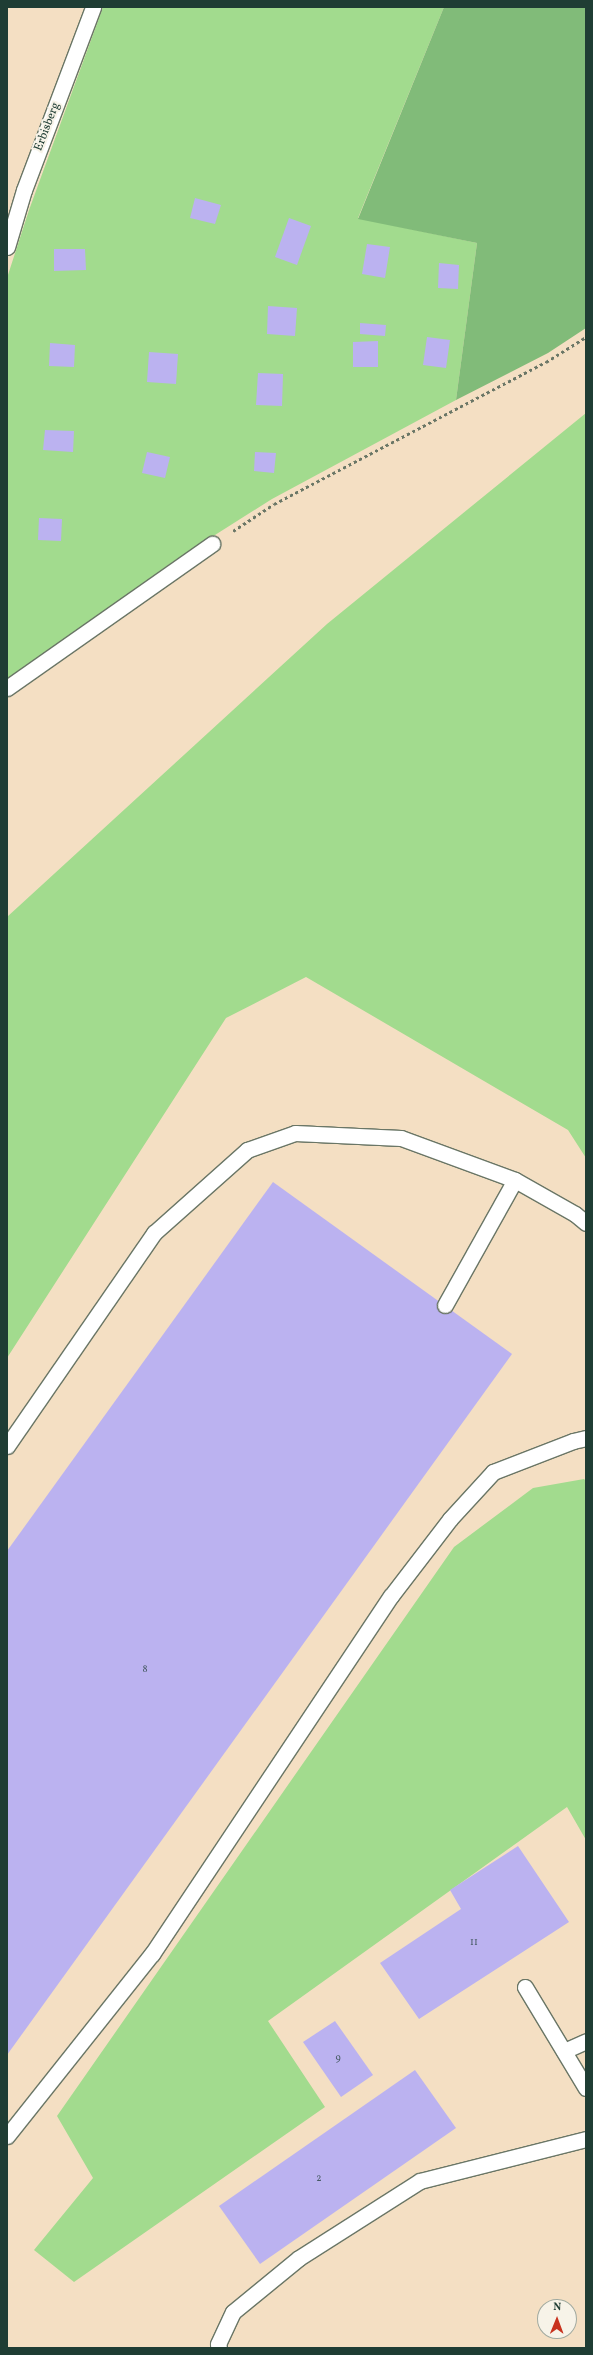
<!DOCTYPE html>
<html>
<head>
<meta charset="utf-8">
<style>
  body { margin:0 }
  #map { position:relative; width:593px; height:2355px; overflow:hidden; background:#f4dfc3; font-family:Vollkorn,serif }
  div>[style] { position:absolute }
  .green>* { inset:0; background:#a2db8e }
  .forest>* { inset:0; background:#81bb79 }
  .building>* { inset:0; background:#bbb2f0 }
  .path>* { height:2.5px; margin-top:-1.25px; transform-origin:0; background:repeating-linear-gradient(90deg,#6a7666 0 3px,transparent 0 6px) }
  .roads { filter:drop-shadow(1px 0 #6a7666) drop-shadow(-1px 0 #6a7666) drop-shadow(0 1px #6a7666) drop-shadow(0 -1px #6a7666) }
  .service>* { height:15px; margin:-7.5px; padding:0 7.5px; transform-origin:7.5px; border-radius:7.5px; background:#fff }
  span { translate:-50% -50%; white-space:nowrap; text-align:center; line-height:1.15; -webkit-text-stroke:4px #f7f3e8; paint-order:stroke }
  .number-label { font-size:10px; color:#465a63 }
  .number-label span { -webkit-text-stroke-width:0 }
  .street-label { font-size:12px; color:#1f3d34 }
  .frame { position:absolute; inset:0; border:8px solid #1f3d34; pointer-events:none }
  .north { position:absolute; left:537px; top:2299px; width:40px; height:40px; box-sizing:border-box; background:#f7f3e8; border:1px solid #a1aaa0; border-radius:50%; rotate:1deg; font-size:11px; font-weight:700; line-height:16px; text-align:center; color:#1f3d34 }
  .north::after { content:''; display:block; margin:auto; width:14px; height:18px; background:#c8321e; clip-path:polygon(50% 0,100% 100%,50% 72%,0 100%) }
</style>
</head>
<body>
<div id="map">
  <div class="green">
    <div style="clip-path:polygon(103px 7px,444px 7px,358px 218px,477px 243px,456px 400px,272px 499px,174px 561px,7px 680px,7px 278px,29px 210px)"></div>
    <div style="clip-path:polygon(586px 413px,586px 1158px,568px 1130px,306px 977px,226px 1018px,7px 1358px,7px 917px,327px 624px)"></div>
    <div style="clip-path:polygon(584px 1479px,586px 1481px,586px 1840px,567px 1807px,268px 2021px,325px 2107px,74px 2282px,34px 2250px,93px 2178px,57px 2116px,454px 1547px,533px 1488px)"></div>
  </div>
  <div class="forest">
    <div style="clip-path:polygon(444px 7px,586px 7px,586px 328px,548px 353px,456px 400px,477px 243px,358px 219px)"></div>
  </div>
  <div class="building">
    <div style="clip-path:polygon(195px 198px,221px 205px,215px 224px,190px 218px)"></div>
    <div style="clip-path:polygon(289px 218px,311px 226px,297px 265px,275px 257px)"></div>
    <div style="clip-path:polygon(367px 244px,390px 247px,385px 278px,362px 274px)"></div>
    <div style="clip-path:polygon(54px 249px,85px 249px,86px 270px,54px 271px)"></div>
    <div style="clip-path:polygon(439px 263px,459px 265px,458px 289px,438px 288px)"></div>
    <div style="clip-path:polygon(268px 306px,297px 308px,295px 336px,267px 334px)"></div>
    <div style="clip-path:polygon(360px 323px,386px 325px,385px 336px,360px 334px)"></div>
    <div style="clip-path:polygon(427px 337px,450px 340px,446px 368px,423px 365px)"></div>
    <div style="clip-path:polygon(378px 341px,378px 367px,353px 367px,353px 342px)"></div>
    <div style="clip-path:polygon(50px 343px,75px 345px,74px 367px,49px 366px)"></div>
    <div style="clip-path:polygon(149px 352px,178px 354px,176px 384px,147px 382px)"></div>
    <div style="clip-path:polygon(258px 373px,283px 374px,282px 406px,256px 405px)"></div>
    <div style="clip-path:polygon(45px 430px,74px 431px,73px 452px,43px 450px)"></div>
    <div style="clip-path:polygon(147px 452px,170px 457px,165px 478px,142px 473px)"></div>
    <div style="clip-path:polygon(255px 452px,276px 453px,274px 473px,254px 471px)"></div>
    <div style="clip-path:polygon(39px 518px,62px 519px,61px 541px,38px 540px)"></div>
    <div style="clip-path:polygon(273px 1182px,512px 1354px,7px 2055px,7px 1551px)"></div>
    <div style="clip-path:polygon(518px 1846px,569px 1922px,419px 2019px,380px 1963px,461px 1909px,450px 1890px)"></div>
    <div style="clip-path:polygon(335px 2021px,373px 2075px,341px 2097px,303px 2042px)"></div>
    <div style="clip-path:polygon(415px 2070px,456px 2128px,260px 2264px,219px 2206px)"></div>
  </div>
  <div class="path">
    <div style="left:233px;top:531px;width:49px;rotate:-33.4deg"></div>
    <div style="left:274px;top:504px;width:307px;rotate:-27.6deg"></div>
    <div style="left:546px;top:362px;width:47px;rotate:-32deg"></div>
  </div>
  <div class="roads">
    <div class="service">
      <div style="left:7px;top:247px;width:59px;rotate:-73.4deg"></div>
      <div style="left:24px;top:190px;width:196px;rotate:-69.3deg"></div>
      <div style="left:7px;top:688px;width:251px;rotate:-35.1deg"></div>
      <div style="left:445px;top:1305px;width:143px;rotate:-60.8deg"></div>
      <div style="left:7px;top:1446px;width:259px;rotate:-55.4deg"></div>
      <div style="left:154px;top:1233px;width:125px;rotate:-41.7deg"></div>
      <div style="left:247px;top:1150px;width:51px;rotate:-19.5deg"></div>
      <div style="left:295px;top:1133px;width:106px;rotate:2.7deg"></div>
      <div style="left:401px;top:1138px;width:121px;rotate:20.2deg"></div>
      <div style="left:515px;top:1180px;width:69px;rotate:29.5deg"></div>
      <div style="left:575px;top:1214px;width:14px;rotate:39deg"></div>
      <div style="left:525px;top:1987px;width:118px;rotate:58.9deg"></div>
      <div style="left:564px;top:2051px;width:24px;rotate:-24deg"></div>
      <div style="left:7px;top:2136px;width:233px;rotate:-51.5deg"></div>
      <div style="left:152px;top:1954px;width:430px;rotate:-56.3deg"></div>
      <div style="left:391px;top:1596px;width:97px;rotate:-52.5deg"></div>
      <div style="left:450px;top:1519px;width:64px;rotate:-47.5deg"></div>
      <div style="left:493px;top:1472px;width:86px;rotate:-21.2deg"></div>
      <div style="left:573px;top:1441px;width:13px;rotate:-13deg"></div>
      <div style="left:219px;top:2348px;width:4px;rotate:-104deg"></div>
      <div style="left:218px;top:2344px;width:35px;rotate:-65deg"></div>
      <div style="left:233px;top:2312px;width:85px;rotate:-39.3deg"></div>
      <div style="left:299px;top:2258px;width:143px;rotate:-32.5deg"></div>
      <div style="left:420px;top:2181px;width:171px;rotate:-14.2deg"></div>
    </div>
  </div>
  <div class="number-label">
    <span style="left:145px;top:1670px">8</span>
    <span style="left:474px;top:1943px">11</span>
    <span style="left:338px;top:2059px">9</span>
    <span style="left:319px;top:2179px">2</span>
  </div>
  <div class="street-label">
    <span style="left:48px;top:127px;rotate:-69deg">Erbisberg</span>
  </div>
  <div class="frame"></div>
  <div class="north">N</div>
</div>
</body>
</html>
